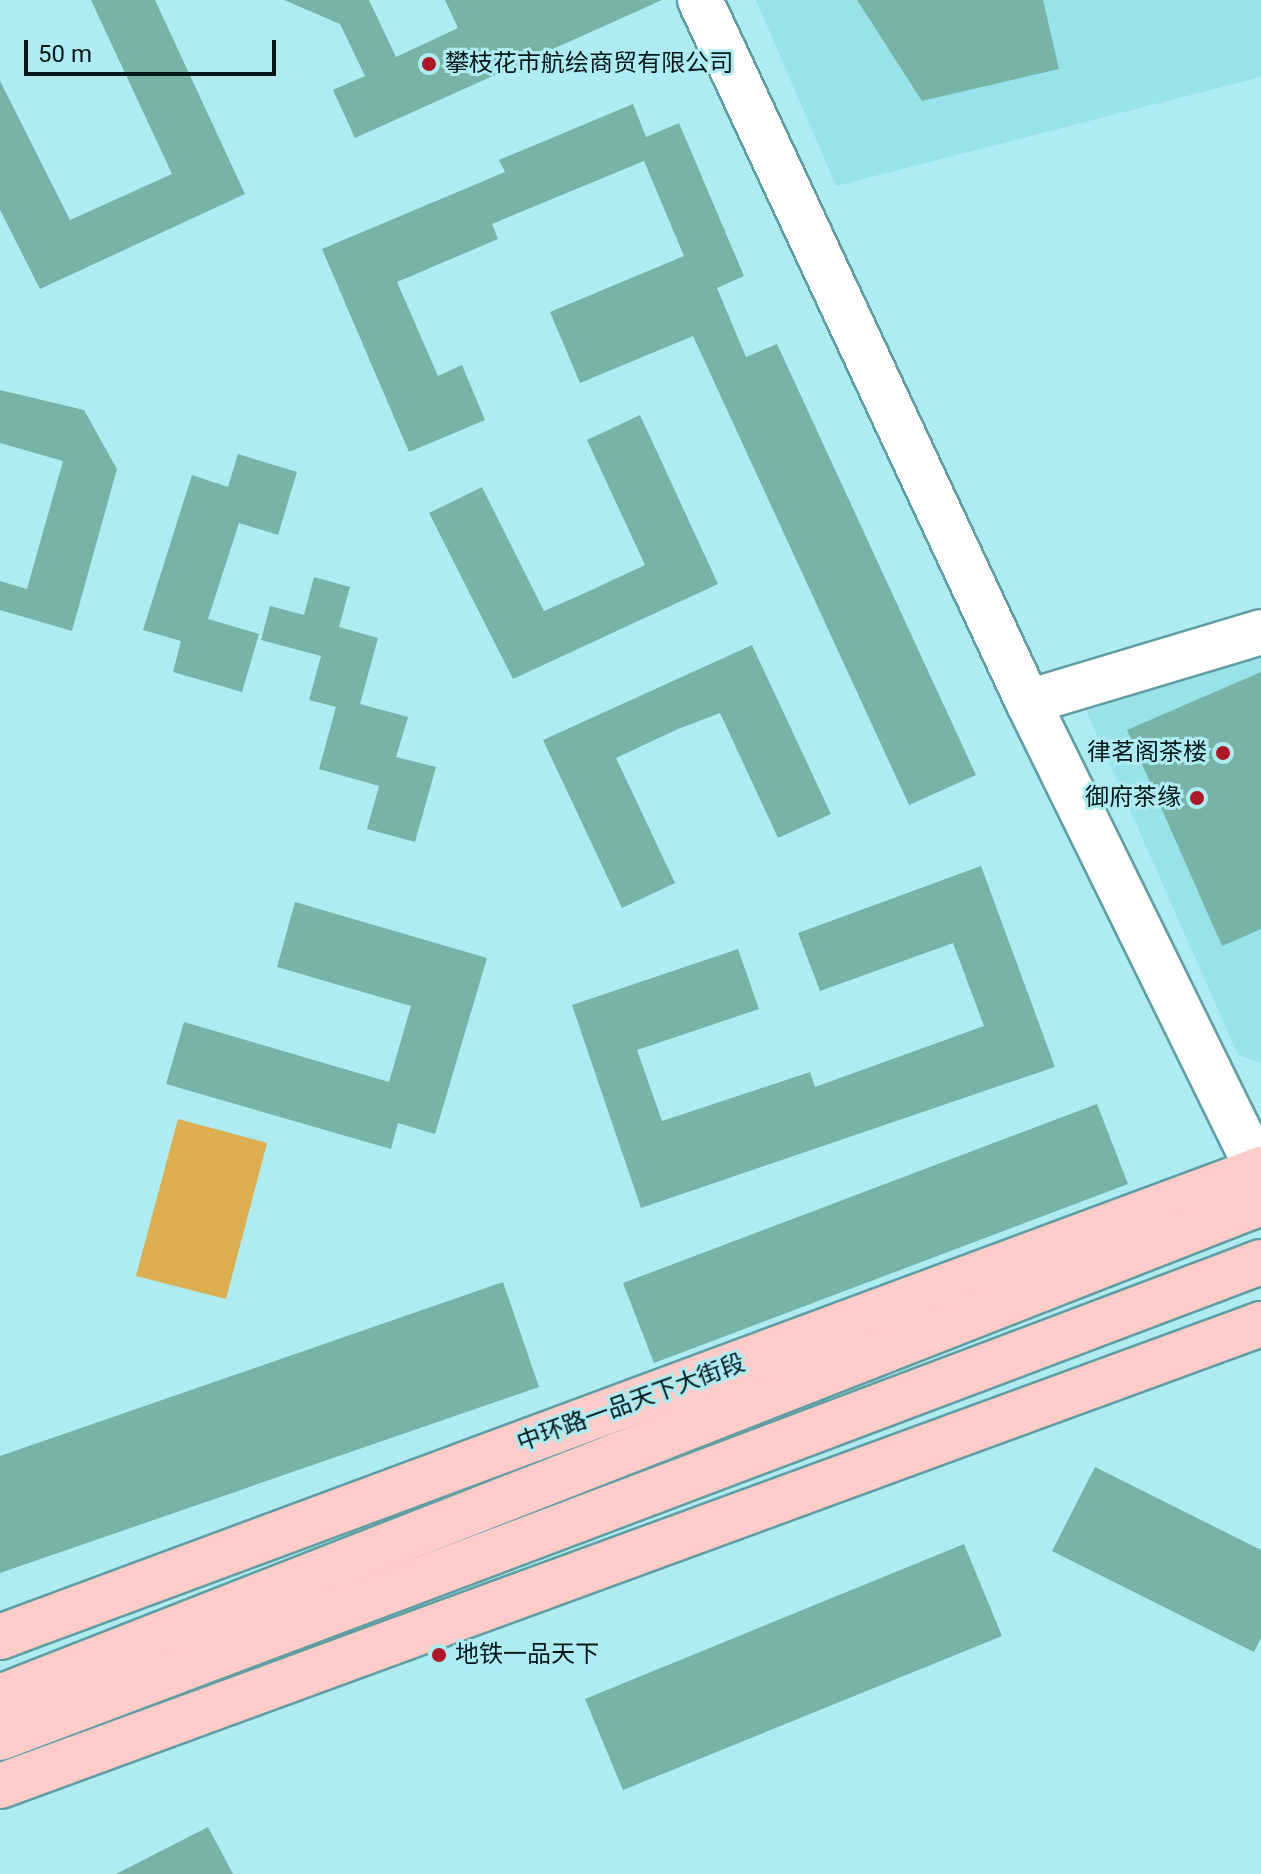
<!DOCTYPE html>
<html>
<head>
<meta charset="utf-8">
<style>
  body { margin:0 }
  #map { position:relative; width:1261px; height:1874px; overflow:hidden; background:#aeecf2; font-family:Roboto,"Noto Sans SC",sans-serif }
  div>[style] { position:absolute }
  .built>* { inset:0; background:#98e2e8 }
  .green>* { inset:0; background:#dcae52 }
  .building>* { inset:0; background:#78b3a9 }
  .roads { filter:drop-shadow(2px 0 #619ea3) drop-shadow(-2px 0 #619ea3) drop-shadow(0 2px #619ea3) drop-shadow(0 -2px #619ea3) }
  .minor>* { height:44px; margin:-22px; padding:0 22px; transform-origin:22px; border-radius:22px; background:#fff }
  .major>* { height:44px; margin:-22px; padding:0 22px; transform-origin:22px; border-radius:22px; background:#ffccc9 }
  .dots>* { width:22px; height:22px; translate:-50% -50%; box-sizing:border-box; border:4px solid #aeecf2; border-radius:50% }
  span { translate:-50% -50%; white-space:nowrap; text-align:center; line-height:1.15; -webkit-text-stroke:6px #aeecf2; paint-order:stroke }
  .poi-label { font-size:24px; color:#00171a }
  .left { translate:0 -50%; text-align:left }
  .right { translate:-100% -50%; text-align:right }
  .street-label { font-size:24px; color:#00171a }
  .scale { position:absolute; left:24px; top:40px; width:252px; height:36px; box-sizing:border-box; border:4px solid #00171a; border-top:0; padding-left:10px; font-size:24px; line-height:28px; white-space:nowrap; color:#00171a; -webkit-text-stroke:6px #aeecf2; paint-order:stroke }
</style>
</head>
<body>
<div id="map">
  <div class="built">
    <div style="clip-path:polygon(756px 0,1261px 0,1261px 77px,836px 186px)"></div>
    <div style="clip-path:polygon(1261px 657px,1261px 1063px,1238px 1055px,1086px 710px)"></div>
  </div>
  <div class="green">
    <div style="clip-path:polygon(178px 1119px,267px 1143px,226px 1299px,136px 1276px)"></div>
  </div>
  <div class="building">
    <div style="clip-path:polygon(91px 0,155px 0,245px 194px,40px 289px,0 210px,0 81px,70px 220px,172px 174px)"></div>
    <div style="clip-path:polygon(284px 0,369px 0,396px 57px,458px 28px,445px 0,662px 0,355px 138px,333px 90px,365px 76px,340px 24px)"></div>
    <div style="clip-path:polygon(857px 0,1043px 0,1059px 69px,922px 101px)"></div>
    <div style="clip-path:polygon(633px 104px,646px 137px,679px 123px,744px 276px,717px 288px,746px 357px,777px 344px,976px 775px,909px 805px,693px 336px,580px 383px,550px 312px,684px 256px,644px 161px,492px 224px,498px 239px,397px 282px,438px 376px,462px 365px,485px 420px,409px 452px,322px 249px,505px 172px,499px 160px)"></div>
    <div style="clip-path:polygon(0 390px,84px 410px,117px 469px,72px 631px,0 610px,0 581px,27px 589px,63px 461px,0 443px)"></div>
    <div style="clip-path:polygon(640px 415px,718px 584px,513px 679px,429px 513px,482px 487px,544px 611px,585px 593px,645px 565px,587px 440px)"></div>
    <div style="clip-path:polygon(238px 454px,297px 472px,278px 535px,239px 523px,208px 619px,259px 634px,242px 692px,173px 672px,181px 641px,143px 630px,192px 475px,228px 487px)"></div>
    <div style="clip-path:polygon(314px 577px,350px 587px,339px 627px,378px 638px,360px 704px,408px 717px,396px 757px,436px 767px,415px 842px,367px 829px,379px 786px,319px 769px,336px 707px,309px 700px,321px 656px,261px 640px,270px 606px,304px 615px)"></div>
    <div style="clip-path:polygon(752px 645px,831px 814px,778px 838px,720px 713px,678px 729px,616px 758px,675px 883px,622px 908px,543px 740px)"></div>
    <div style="clip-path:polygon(1261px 672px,1261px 929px,1222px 946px,1127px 730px)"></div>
    <div style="clip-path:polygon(981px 866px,1055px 1067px,641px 1208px,572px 1005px,738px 949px,759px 1009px,637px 1050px,662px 1121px,810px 1072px,815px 1087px,984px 1026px,953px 943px,820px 991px,798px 933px)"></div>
    <div style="clip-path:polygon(295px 902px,487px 958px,435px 1134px,398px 1123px,391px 1149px,166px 1084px,184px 1022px,389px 1082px,411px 1006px,277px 967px)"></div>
    <div style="clip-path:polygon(1097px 1104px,1128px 1184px,654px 1363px,623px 1283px)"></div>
    <div style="clip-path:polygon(503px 1282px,539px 1387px,0 1573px,0 1456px)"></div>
    <div style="clip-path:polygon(1095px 1467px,1261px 1550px,1261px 1638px,1254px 1652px,1052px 1551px)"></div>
    <div style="clip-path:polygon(964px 1544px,1002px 1636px,623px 1790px,585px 1699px)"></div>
    <div style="clip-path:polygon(208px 1827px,233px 1874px,116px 1874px)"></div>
  </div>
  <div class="roads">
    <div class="minor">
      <div style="left:700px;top:0;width:775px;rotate:64.96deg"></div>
      <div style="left:1028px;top:702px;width:528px;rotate:63.82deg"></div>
      <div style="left:1028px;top:702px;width:243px;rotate:-16.7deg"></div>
    </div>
    <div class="major">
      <div style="left:0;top:1637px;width:1345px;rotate:-20.36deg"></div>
      <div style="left:0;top:1697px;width:1354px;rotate:-21.39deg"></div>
      <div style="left:0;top:1738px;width:1348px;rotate:-20.68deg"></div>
      <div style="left:0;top:1786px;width:1343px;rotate:-20.12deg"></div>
    </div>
  </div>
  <div class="dots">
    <div style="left:429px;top:64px;background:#ac1828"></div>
    <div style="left:1223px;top:753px;background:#ac1828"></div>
    <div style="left:1197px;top:798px;background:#ac1828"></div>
    <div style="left:439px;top:1655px;background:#ac1828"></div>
  </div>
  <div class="poi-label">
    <span class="left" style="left:445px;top:64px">攀枝花市航绘商贸有限公司</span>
    <span class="right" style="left:1207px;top:753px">律茗阁茶楼</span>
    <span class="right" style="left:1181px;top:798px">御府茶缘</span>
    <span class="left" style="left:455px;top:1655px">地铁一品天下</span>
  </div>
  <div class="street-label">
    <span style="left:631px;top:1403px;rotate:-20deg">中环路一品天下大街段</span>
  </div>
  <div class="scale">50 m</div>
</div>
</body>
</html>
